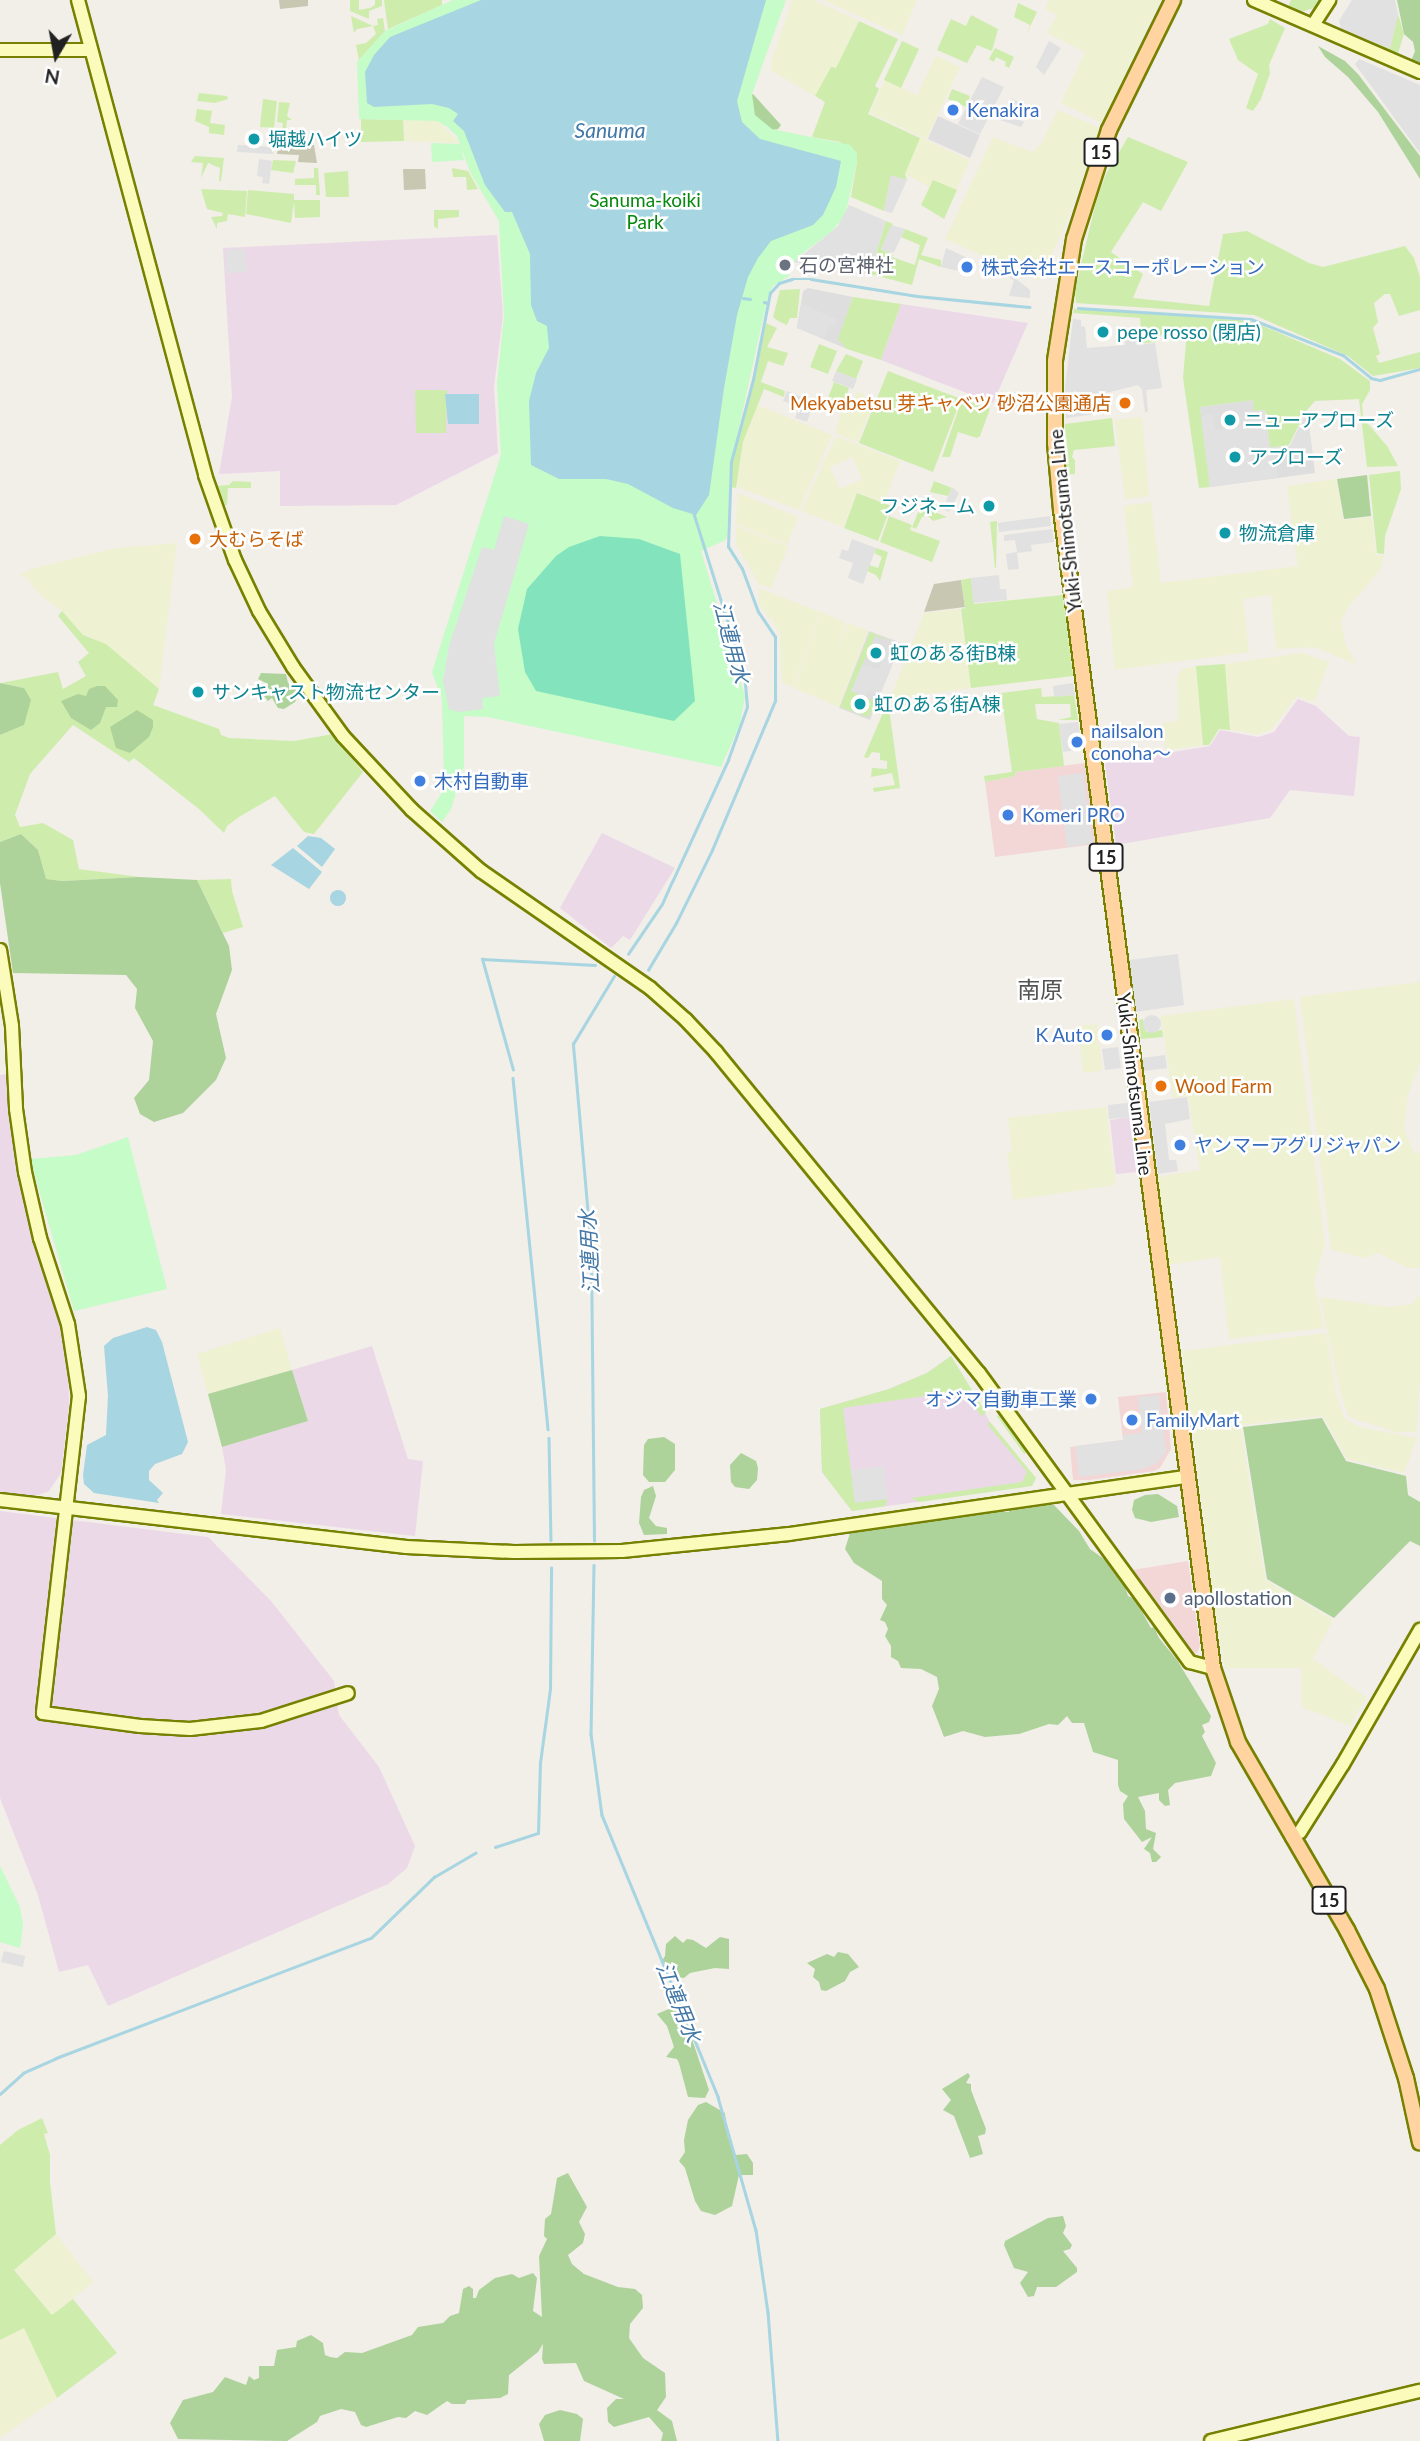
<!DOCTYPE html>
<html>
<head>
<meta charset="utf-8">
<style>
  body { margin:0 }
  #map { position:relative; width:1420px; height:2441px; overflow:hidden; background:#f2eee8; font-family:Lato,"Noto Sans JP",sans-serif }
  div>[style] { position:absolute }
  .residential>* { inset:0; background:#dfdede }
  .commercial>* { inset:0; background:#f3d7d7 }
  .industrial>* { inset:0; background:#ebd9e8 }
  .construction>* { inset:0; background:#c7c7b2 }
  .farmland>* { inset:0; background:#eff1d3 }
  .grass>* { inset:0; background:#ceedac }
  .forest>* { inset:0; background:#add39b }
  .park>* { inset:0; background:#c5fcc8 }
  .pitch>* { inset:0; background:#83e3bc }
  .parking>* { inset:0; background:#e1e1e1 }
  .round { border-radius:50% }
  .water>* { inset:0; background:#a7d5e1 }
  .stream>* { height:2.5px; margin:-1.25px; padding:0 1.25px; transform-origin:1.25px; border-radius:1.25px; background:#a7d5e1 }
  .roads { filter:drop-shadow(2px 0 #768100) drop-shadow(-2px 0 #768100) drop-shadow(0 2px #768100) drop-shadow(0 -2px #768100) }
  .secondary>* { height:12px; margin:-6px; padding:0 6px; transform-origin:6px; border-radius:6px; background:#fbfcbb }
  .primary>* { height:14px; margin:-7px; padding:0 7px; transform-origin:7px; border-radius:7px; background:#ffd4a0 }
  .dots>* { width:19px; height:19px; translate:-50% -50%; box-sizing:border-box; border:4px solid #fff; border-radius:50% }
  span { translate:-50% -50%; white-space:nowrap; text-align:center; line-height:1.15; -webkit-text-stroke:5px #fff; paint-order:stroke }
  .shield-label span { padding:2px 5px; background:#fff; border:2px solid; border-radius:5px; -webkit-text-stroke-width:0 }
  .shield-label { font-size:18px; color:#212121; font-weight:700 }
  .shop-label { font-size:19px; color:#366cbe }
  .left { translate:0 -50%; text-align:left }
  .right { translate:-100% -50%; text-align:right }
  .culture-label { font-size:19px; color:#0d838f }
  .park-label { font-size:19px; color:#07880f }
  .worship-label { font-size:19px; color:#5b616d }
  .food-label { font-size:19px; color:#c56008 }
  .street-label { font-size:19px; color:#212121 }
  .service-label { font-size:19px; color:#4e5e75 }
  .water-label { font-size:21px; color:#4277a6; font-style:italic }
  .quarter-label { font-size:23px; color:#545454 }
  .north { position:absolute; left:21px; top:21px; width:70px; height:70px; -webkit-text-stroke:5px #fff; paint-order:stroke; rotate:190deg; font-size:19px; font-weight:700; line-height:28px; text-align:center; color:#212121 }
  .north::after { content:''; display:block; margin:auto; width:24px; height:32px; background:#212121; clip-path:polygon(50% 0,100% 100%,50% 72%,0 100%) }
</style>
</head>
<body>
<div id="map">
  <div class="residential">
    <div style="clip-path:polygon(938px 116px,980px 135px,970px 158px,928px 139px)"></div>
    <div style="clip-path:polygon(808px 288px,853px 297px,839px 339px,847px 349px,797px 328px,803px 291px)"></div>
    <div style="clip-path:polygon(1253px 400px,1270px 448px,1290px 446px,1307px 411px,1315px 473px,1210px 487px,1200px 407px)"></div>
    <div style="clip-path:polygon(869px 631px,901px 643px,870px 720px,839px 708px)"></div>
  </div>
  <div class="commercial">
    <div style="clip-path:polygon(1085px 763px,1096px 844px,995px 857px,985px 782px,1015px 776px,1016px 772px)"></div>
    <div style="clip-path:polygon(1166px 1392px,1171px 1449px,1160px 1468px,1154px 1471px,1090px 1480px,1073px 1480px,1070px 1447px,1123px 1440px,1118px 1397px)"></div>
    <div style="clip-path:polygon(1188px 1561px,1200px 1645px,1197px 1654px,1185px 1650px,1132px 1570px)"></div>
  </div>
  <div class="industrial">
    <div style="clip-path:polygon(497px 235px,503px 315px,494px 387px,498px 453px,396px 505px,280px 506px,280px 471px,219px 474px,232px 397px,223px 248px)"></div>
    <div style="clip-path:polygon(901px 304px,1028px 323px,993px 403px,881px 360px)"></div>
    <div style="clip-path:polygon(1298px 699px,1316px 706px,1349px 736px,1360px 737px,1354px 796px,1290px 790px,1270px 818px,1116px 845px,1105px 763px,1210px 746px,1220px 730px,1258px 737px,1274px 732px)"></div>
    <div style="clip-path:polygon(602px 833px,675px 868px,630px 940px,623px 936px,611px 948px,560px 908px)"></div>
    <div style="clip-path:polygon(8px 1074px,18px 1176px,68px 1354px,69px 1407px,61px 1473px,49px 1491px,27px 1499px,0 1495px,0 1075px)"></div>
    <div style="clip-path:polygon(1130px 1117px,1137px 1172px,1116px 1174px,1110px 1120px)"></div>
    <div style="clip-path:polygon(372px 1346px,408px 1459px,423px 1461px,415px 1536px,221px 1514px,226px 1470px,222px 1447px,308px 1421px,292px 1370px)"></div>
    <div style="clip-path:polygon(951px 1356px,990px 1422px,1030px 1472px,1024px 1487px,852px 1511px,822px 1472px,820px 1409px,889px 1389px,927px 1373px)"></div>
    <div style="clip-path:polygon(0 1511px,208px 1537px,271px 1601px,334px 1681px,339px 1715px,379px 1767px,415px 1846px,407px 1868px,388px 1884px,108px 2006px,88px 1965px,59px 1972px,38px 1895px,0 1798px)"></div>
  </div>
  <div class="construction">
    <div style="clip-path:polygon(279px 0,308px 0,308px 6px,280px 9px)"></div>
    <div style="clip-path:polygon(279px 144px,314px 145px,317px 163px,298px 162px,299px 155px,277px 154px)"></div>
    <div style="clip-path:polygon(403px 169px,425px 169px,426px 189px,404px 190px)"></div>
    <div style="clip-path:polygon(961px 580px,965px 607px,924px 612px,934px 584px)"></div>
  </div>
  <div class="farmland">
    <div style="clip-path:polygon(792px 0,813px 0,858px 20px,836px 69px,831px 67px,815px 96px,772px 71px,771px 62px)"></div>
    <div style="clip-path:polygon(823px 0,917px 0,902px 35px)"></div>
    <div style="clip-path:polygon(1049px 0,1161px 0,1102px 123px,1061px 103px,1085px 52px,1047px 33px,1057px 15px,1045px 9px)"></div>
    <div style="clip-path:polygon(936px 56px,960px 67px,926px 140px,970px 160px,956px 190px,933px 180px,930px 187px,905px 174px,920px 138px,926px 139px,870px 113px,885px 80px,917px 95px)"></div>
    <div style="clip-path:polygon(1058px 110px,1100px 128px,1070px 213px,1040px 281px,945px 239px,993px 137px,1032px 152px,1041px 144px)"></div>
    <div style="clip-path:polygon(403px 120px,437px 121px,460px 143px,404px 141px)"></div>
    <div style="clip-path:polygon(856px 393px,863px 393px,866px 404px,872px 407px,857px 442px,835px 433px,846px 396px,854px 398px)"></div>
    <div style="clip-path:polygon(757px 405px,832px 435px,799px 510px,737px 487px,743px 442px)"></div>
    <div style="clip-path:polygon(1142px 417px,1149px 496px,1125px 499px,1115px 420px)"></div>
    <div style="clip-path:polygon(evenodd,836px 436px,900px 461px,884px 502px,857px 492px,843px 527px,801px 511px,836px 436px,852px 457px,862px 479px,840px 489px,830px 467px,852px 457px)"></div>
    <div style="clip-path:polygon(1336px 479px,1343px 520px,1372px 517px,1376px 555px,1384px 556px,1380px 570px,1350px 605px,1341px 621px,1345px 643px,1356px 664px,1314px 647px,1276px 649px,1271px 595px,1243px 599px,1249px 652px,1115px 670px,1107px 591px,1133px 587px,1124px 506px,1151px 502px,1161px 583px,1298px 566px,1287px 486px)"></div>
    <div style="clip-path:polygon(738px 493px,798px 517px,787px 545px,736px 524px)"></div>
    <div style="clip-path:polygon(736px 526px,788px 547px,771px 588px,759px 584px,736px 544px)"></div>
    <div style="clip-path:polygon(177px 543px,159px 689px,91px 637px,83px 635px,62px 611px,40px 595px,27px 578px,19px 575px,31px 569px,116px 548px)"></div>
    <div style="clip-path:polygon(759px 588px,820px 612px,793px 687px,782px 682px,780px 634px,772px 620px,774px 613px,770px 620px,759px 603px)"></div>
    <div style="clip-path:polygon(960px 609px,971px 688px,890px 699px,924px 613px)"></div>
    <div style="clip-path:polygon(821px 612px,846px 623px,836px 653px,848px 623px,868px 631px,839px 707px,794px 688px)"></div>
    <div style="clip-path:polygon(1302px 653px,1329px 662px,1314px 702px,1297px 696px,1271px 730px,1258px 734px,1230px 730px,1225px 664px)"></div>
    <div style="clip-path:polygon(1196px 666px,1203px 745px,1166px 750px,1163px 723px,1178px 721px,1177px 678px,1182px 669px)"></div>
    <div style="clip-path:polygon(1420px 982px,1420px 1063px,1408px 1095px,1404px 1128px,1410px 1144px,1415px 1153px,1420px 1154px,1420px 1267px,1416px 1268px,1408px 1268px,1378px 1253px,1366px 1258px,1331px 1250px,1300px 997px)"></div>
    <div style="clip-path:polygon(1294px 999px,1325px 1244px,1314px 1282px,1324px 1328px,1229px 1339px,1220px 1257px,1167px 1265px,1158px 1177px,1200px 1170px,1188px 1096px,1173px 1098px,1161px 1016px)"></div>
    <div style="clip-path:polygon(1097px 1024px,1102px 1070px,1087px 1073px,1083px 1071px,1078px 1026px)"></div>
    <div style="clip-path:polygon(1106px 1107px,1116px 1185px,1013px 1200px,1007px 1152px,1012px 1151px,1008px 1118px)"></div>
    <div style="clip-path:polygon(1420px 1294px,1420px 1380px,1416px 1432px,1396px 1432px,1349px 1417px,1341px 1396px,1320px 1297px,1388px 1307px,1412px 1304px)"></div>
    <div style="clip-path:polygon(280px 1328px,292px 1370px,208px 1394px,197px 1354px)"></div>
    <div style="clip-path:polygon(1326px 1333px,1337px 1397px,1345px 1419px,1360px 1427px,1417px 1438px,1404px 1473px,1347px 1459px,1323px 1416px,1240px 1425px,1265px 1580px,1333px 1620px,1313px 1659px,1366px 1697px,1350px 1726px,1302px 1707px,1302px 1668px,1225px 1668px,1214px 1602px,1183px 1351px)"></div>
    <div style="clip-path:polygon(56px 2234px,93px 2282px,52px 2316px,14px 2269px)"></div>
    <div style="clip-path:polygon(24px 2327px,57px 2398px,0 2438px,0 2340px)"></div>
  </div>
  <div class="grass">
    <div style="clip-path:polygon(350px 0,359px 0,359px 10px,370px 8px,375px 5px,375px 0,382px 0,382px 6px,369px 11px,369px 19px,350px 11px)"></div>
    <div style="clip-path:polygon(384px 0,442px 0,442px 5px,388px 29px)"></div>
    <div style="clip-path:polygon(1291px 0,1321px 0,1314px 8px,1301px 12px,1288px 7px)"></div>
    <div style="clip-path:polygon(1018px 3px,1037px 12px,1026px 35px,1030px 25px,1014px 17px)"></div>
    <div style="clip-path:polygon(1398px 14px,1404px 34px,1398px 53px,1393px 55px,1369px 45px,1373px 42px,1390px 48px)"></div>
    <div style="clip-path:polygon(971px 15px,998px 29px,992px 51px,977px 45px,967px 63px,937px 50px,951px 19px,966px 26px)"></div>
    <div style="clip-path:polygon(351px 16px,373px 26px,378px 25px,377px 19px,383px 18px,385px 31px,359px 60px,356px 45px,366px 43px,376px 34px,373px 26px,357px 29px,354px 33px)"></div>
    <div style="clip-path:polygon(1270px 19px,1285px 28px,1269px 65px,1270px 73px,1261px 99px,1253px 111px,1246px 108px,1258px 74px,1238px 60px,1229px 39px,1268px 24px)"></div>
    <div style="clip-path:polygon(859px 21px,898px 39px,875px 86px,879px 89px,868px 114px,920px 138px,905px 174px,907px 180px,891px 176px,884px 211px,851px 197px,857px 162px,840px 142px,812px 137px,825px 102px,815px 96px,831px 67px,836px 68px)"></div>
    <div style="clip-path:polygon(902px 41px,919px 49px,901px 88px,884px 80px)"></div>
    <div style="clip-path:polygon(995px 48px,1014px 57px,1009px 68px,1005px 66px,1006px 62px,996px 57px,994px 62px,989px 59px)"></div>
    <div style="clip-path:polygon(952px 89px,970px 96px,966px 107px,948px 99px)"></div>
    <div style="clip-path:polygon(199px 93px,227px 96px,228px 99px,215px 103px,197px 101px)"></div>
    <div style="clip-path:polygon(263px 99px,277px 101px,274px 128px,260px 127px)"></div>
    <div style="clip-path:polygon(279px 102px,290px 103px,287px 116px,292px 120px,287px 120px,286px 131px,282px 131px,283px 123px,277px 122px)"></div>
    <div style="clip-path:polygon(197px 109px,212px 111px,210px 123px,225px 125px,224px 135px,209px 133px,209px 127px,195px 121px)"></div>
    <div style="clip-path:polygon(361px 119px,403px 120px,404px 141px,361px 142px)"></div>
    <div style="clip-path:polygon(1128px 137px,1188px 162px,1161px 211px,1143px 202px,1111px 252px,1143px 274px,1133px 298px,1209px 306px,1223px 234px,1247px 231px,1309px 263px,1323px 267px,1405px 246px,1414px 258px,1420px 277px,1420px 310px,1399px 316px,1390px 294px,1385px 294px,1374px 303px,1378px 322px,1373px 328px,1380px 354px,1376px 356px,1379px 363px,1420px 352px,1420px 368px,1373px 376px,1348px 356px,1254px 315px,1076px 303px,1075px 290px,1096px 202px,1106px 174px)"></div>
    <div style="clip-path:polygon(195px 156px,224px 158px,221px 181px,219px 181px,220px 168px,208px 163px,201px 178px,203px 163px,191px 162px)"></div>
    <div style="clip-path:polygon(273px 160px,296px 161px,293px 173px,271px 170px)"></div>
    <div style="clip-path:polygon(314px 168px,318px 168px,320px 195px,316px 195px,316px 185px,295px 185px,295px 179px,314px 178px)"></div>
    <div style="clip-path:polygon(452px 168px,468px 171px,478px 189px,467px 190px,466px 177px,453px 177px)"></div>
    <div style="clip-path:polygon(348px 171px,349px 197px,326px 197px,324px 173px)"></div>
    <div style="clip-path:polygon(933px 180px,957px 190px,944px 219px,921px 205px)"></div>
    <div style="clip-path:polygon(201px 189px,247px 191px,245px 217px,228px 214px,227px 221px,217px 223px,217px 229px,211px 217px,222px 216px,223px 213px,207px 209px)"></div>
    <div style="clip-path:polygon(248px 190px,294px 194px,294px 200px,320px 200px,320px 217px,295px 218px,294px 202px,291px 223px,246px 214px)"></div>
    <div style="clip-path:polygon(434px 210px,459px 210px,459px 217px,438px 219px,438px 229px,434px 226px)"></div>
    <div style="clip-path:polygon(886px 221px,893px 224px,881px 249px,893px 255px,892px 257px,915px 265px,920px 245px,901px 237px,905px 229px,928px 238px,921px 255px,941px 260px,941px 267px,919px 259px,912px 285px,870px 274px)"></div>
    <div style="clip-path:polygon(800px 289px,797px 318px,790px 318px,787px 325px,778px 321px,773px 317px,780px 290px)"></div>
    <div style="clip-path:polygon(853px 297px,901px 304px,881px 360px,847px 349px,838px 339px)"></div>
    <div style="clip-path:polygon(1074px 309px,1251px 321px,1340px 359px,1370px 381px,1370px 390px,1362px 404px,1363px 418px,1387px 446px,1398px 466px,1367px 467px,1359px 399px,1315px 401px,1306px 411px,1289px 445px,1270px 448px,1265px 410px,1254px 411px,1253px 400px,1200px 407px,1210px 487px,1199px 488px,1183px 378px,1187px 331px,1157px 336px,1156px 342px,1142px 343px,1140px 318px,1073px 313px)"></div>
    <div style="clip-path:polygon(766px 323px,777px 328px,767px 347px,788px 353px,783px 366px,768px 361px,761px 382px,785px 391px,784px 397px,764px 389px,743px 442px,736px 488px,730px 487px,733px 457px)"></div>
    <div style="clip-path:polygon(819px 344px,837px 351px,828px 374px,810px 367px)"></div>
    <div style="clip-path:polygon(846px 354px,863px 361px,856px 379px,836px 371px)"></div>
    <div style="clip-path:polygon(888px 371px,961px 399px,933px 472px,859px 443px)"></div>
    <div style="clip-path:polygon(834px 382px,849px 388px,842px 407px,827px 401px)"></div>
    <div style="clip-path:polygon(415px 390px,447px 390px,446px 433px,416px 433px)"></div>
    <div style="clip-path:polygon(962px 399px,990px 409px,980px 436px,977px 438px,958px 432px,950px 457px,942px 457px)"></div>
    <div style="clip-path:polygon(1112px 418px,1115px 446px,1074px 450px,1072px 457px,1075px 460px,1075px 474px,1067px 475px,1065px 424px)"></div>
    <div style="clip-path:polygon(1400px 471px,1401px 489px,1385px 536px,1384px 554px,1377px 553px,1369px 475px)"></div>
    <div style="clip-path:polygon(233px 481px,251px 482px,251px 488px,228px 488px,227px 505px,221px 505px,215px 486px,229px 485px)"></div>
    <div style="clip-path:polygon(934px 481px,952px 488px,948px 496px,930px 492px)"></div>
    <div style="clip-path:polygon(857px 493px,891px 506px,878px 541px,844px 528px)"></div>
    <div style="clip-path:polygon(921px 506px,947px 517px,933px 521px,927px 515px,922px 517px,916px 529px,912px 527px)"></div>
    <div style="clip-path:polygon(889px 516px,912px 525px,910px 530px,940px 541px,932px 562px,880px 542px)"></div>
    <div style="clip-path:polygon(997px 521px,996px 568px,995px 568px,990px 522px)"></div>
    <div style="clip-path:polygon(876px 548px,888px 552px,880px 581px,876px 575px,867px 571px,869px 565px,878px 568px,882px 557px,874px 553px)"></div>
    <div style="clip-path:polygon(971px 578px,974px 604px,1063px 595px,1073px 676px,971px 688px,961px 609px,965px 608px,961px 580px)"></div>
    <div style="clip-path:polygon(62px 611px,83px 635px,106px 644px,159px 689px,153px 705px,219px 729px,221px 735px,229px 738px,294px 741px,333px 734px,363px 772px,314px 834px,304px 832px,275px 796px,239px 817px,227px 826px,224px 833px,199px 809px,134px 758px,129px 762px,73px 725px,30px 774px,15px 815px,20px 827px,43px 823px,73px 840px,79px 869px,139px 877px,62px 881px,45px 879px,38px 850px,21px 834px,0 842px,0 735px,24px 725px,24px 688px,1px 683px,58px 672px,63px 689px,86px 676px,78px 662px,89px 653px,58px 616px)"></div>
    <div style="clip-path:polygon(870px 632px,890px 641px,875px 636px,851px 691px,877px 702px,868px 717px,840px 707px)"></div>
    <div style="clip-path:polygon(1225px 664px,1230px 730px,1219px 729px,1209px 745px,1203px 745px,1196px 666px)"></div>
    <div style="clip-path:polygon(1041px 688px,1042px 697px,1074px 695px,1078px 720px,1058px 720px,1071px 717px,1070px 704px,1035px 704px,1037px 719px,1059px 723px,1064px 766px,1016px 772px,1015px 776px,985px 782px,984px 776px,1012px 772px,1001px 693px)"></div>
    <div style="clip-path:polygon(886px 706px,889px 708px,900px 788px,874px 792px,873px 788px,895px 785px,892px 773px,871px 777px,872px 768px,887px 769px,887px 761px,880px 760px,880px 753px,872px 752px,868px 758px,864px 757px)"></div>
    <div style="clip-path:polygon(231px 879px,232px 891px,243px 927px,223px 933px,197px 880px)"></div>
    <div style="clip-path:polygon(1143px 1019px,1146px 1032px,1162px 1030px,1163px 1037px,1141px 1039px,1139px 1020px)"></div>
    <div style="clip-path:polygon(951px 1356px,986px 1413px,981px 1416px,965px 1390px,843px 1408px,855px 1502px,888px 1499px,885px 1506px,852px 1511px,822px 1472px,820px 1409px,889px 1389px,927px 1373px)"></div>
    <div style="clip-path:polygon(1002px 1413px,1029px 1450px,1024px 1454px,997px 1416px)"></div>
    <div style="clip-path:polygon(990px 1422px,1036px 1478px,1032px 1486px,919px 1502px,911px 1498px,1022px 1482px,1027px 1472px,987px 1424px)"></div>
    <div style="clip-path:polygon(42px 2118px,48px 2133px,44px 2134px,50px 2155px,50px 2182px,56px 2234px,14px 2270px,52px 2315px,73px 2299px,117px 2353px,57px 2398px,24px 2328px,0 2340px,0 2145px,18px 2130px)"></div>
  </div>
  <div class="forest">
    <div style="clip-path:polygon(1397px 0,1420px 0,1420px 65px,1411px 61px,1415px 51px,1413px 42px,1404px 34px)"></div>
    <div style="clip-path:polygon(1318px 46px,1345px 61px,1358px 74px,1420px 156px,1420px 179px,1378px 112px,1348px 77px,1325px 57px)"></div>
    <div style="clip-path:polygon(753px 94px,781px 125px,778px 129px,763px 132px,742px 102px)"></div>
    <div style="clip-path:polygon(1367px 475px,1371px 516px,1344px 519px,1337px 479px)"></div>
    <div style="clip-path:polygon(261px 673px,286px 674px,288px 683px,295px 686px,298px 695px,295px 702px,284px 709px,278px 708px,272px 698px,268px 701px,264px 696px,268px 684px,258px 679px)"></div>
    <div style="clip-path:polygon(0 683px,24px 688px,31px 700px,24px 725px,0 735px)"></div>
    <div style="clip-path:polygon(97px 686px,105px 686px,118px 700px,117px 707px,106px 707px,100px 723px,91px 730px,71px 718px,61px 701px,78px 694px,86px 696px,89px 689px)"></div>
    <div style="clip-path:polygon(137px 710px,153px 720px,153px 727px,149px 737px,130px 753px,116px 748px,110px 727px)"></div>
    <div style="clip-path:polygon(21px 834px,38px 850px,46px 879px,62px 881px,139px 877px,197px 880px,229px 946px,232px 970px,216px 1014px,226px 1058px,216px 1080px,183px 1113px,154px 1122px,140px 1114px,134px 1098px,149px 1080px,153px 1041px,135px 1008px,137px 989px,126px 975px,13px 973px,0 883px,0 842px)"></div>
    <div style="clip-path:polygon(292px 1370px,308px 1421px,222px 1447px,208px 1394px)"></div>
    <div style="clip-path:polygon(1322px 1418px,1346px 1461px,1406px 1476px,1408px 1495px,1420px 1502px,1420px 1546px,1410px 1541px,1334px 1618px,1267px 1579px,1243px 1427px)"></div>
    <div style="clip-path:polygon(664px 1437px,675px 1444px,675px 1470px,665px 1482px,649px 1482px,643px 1475px,644px 1445px,648px 1439px)"></div>
    <div style="clip-path:polygon(741px 1453px,756px 1461px,758px 1468px,757px 1480px,749px 1489px,735px 1487px,731px 1482px,730px 1465px)"></div>
    <div style="clip-path:polygon(653px 1486px,656px 1496px,649px 1518px,656px 1526px,667px 1528px,667px 1534px,644px 1535px,639px 1523px,641px 1497px,644px 1490px)"></div>
    <div style="clip-path:polygon(1158px 1494px,1177px 1506px,1179px 1517px,1151px 1522px,1135px 1518px,1132px 1510px,1134px 1500px,1145px 1495px)"></div>
    <div style="clip-path:polygon(1033px 1504px,1054px 1505px,1079px 1531px,1090px 1549px,1104px 1559px,1124px 1583px,1128px 1596px,1135px 1599px,1151px 1628px,1154px 1627px,1159px 1638px,1177px 1660px,1211px 1716px,1209px 1722px,1202px 1725px,1205px 1732px,1202px 1736px,1216px 1763px,1211px 1776px,1175px 1783px,1168px 1790px,1170px 1805px,1165px 1806px,1159px 1800px,1159px 1793px,1138px 1797px,1145px 1811px,1146px 1829px,1156px 1833px,1153px 1849px,1161px 1857px,1156px 1862px,1152px 1862px,1150px 1853px,1144px 1849px,1152px 1837px,1142px 1842px,1124px 1819px,1123px 1804px,1128px 1796px,1120px 1791px,1118px 1785px,1118px 1760px,1093px 1752px,1084px 1723px,1072px 1723px,1067px 1716px,1058px 1725px,1049px 1724px,1019px 1734px,985px 1737px,963px 1731px,944px 1737px,932px 1706px,939px 1689px,937px 1677px,921px 1669px,901px 1668px,898px 1661px,891px 1657px,891px 1646px,885px 1636px,888px 1629px,885px 1622px,880px 1620px,887px 1605px,882px 1599px,882px 1581px,854px 1563px,845px 1549px,851px 1530px,927px 1516px,948px 1519px,950px 1515px,967px 1515px,969px 1510px,1009px 1512px,1009px 1507px)"></div>
    <div style="clip-path:polygon(675px 1936px,683px 1943px,687px 1939px,693px 1940px,706px 1948px,720px 1937px,729px 1939px,729px 1969px,715px 1968px,690px 1973px,684px 1978px,677px 1977px,672px 1966px,665px 1968px,662px 1961px,665px 1956px,666px 1944px)"></div>
    <div style="clip-path:polygon(838px 1952px,848px 1954px,859px 1967px,850px 1972px,845px 1981px,826px 1991px,821px 1990px,819px 1982px,813px 1977px,815px 1969px,807px 1963px,827px 1954px,834px 1957px)"></div>
    <div style="clip-path:polygon(671px 2008px,677px 2008px,692px 2039px,709px 2090px,705px 2098px,688px 2097px,679px 2063px,677px 2059px,666px 2057px,674px 2047px,667px 2026px,657px 2014px)"></div>
    <div style="clip-path:polygon(968px 2073px,970px 2076px,966px 2083px,971px 2084px,971px 2090px,986px 2129px,985px 2134px,978px 2136px,983px 2154px,970px 2158px,954px 2116px,943px 2110px,951px 2100px,942px 2089px)"></div>
    <div style="clip-path:polygon(706px 2102px,725px 2113px,727px 2135px,736px 2155px,747px 2154px,753px 2163px,753px 2175px,739px 2175px,732px 2206px,715px 2215px,701px 2211px,695px 2201px,685px 2168px,679px 2161px,685px 2152px,684px 2140px,688px 2120px,698px 2105px)"></div>
    <div style="clip-path:polygon(568px 2173px,587px 2207px,579px 2222px,585px 2234px,583px 2243px,568px 2255px,572px 2264px,584px 2274px,618px 2287px,635px 2289px,642px 2295px,643px 2308px,630px 2324px,629px 2338px,643px 2358px,665px 2373px,666px 2397px,657px 2410px,672px 2421px,677px 2441px,661px 2441px,663px 2433px,649px 2417px,614px 2427px,608px 2422px,607px 2408px,616px 2399px,624px 2399px,584px 2381px,576px 2363px,544px 2364px,542px 2359px,543px 2344px,538px 2352px,509px 2375px,508px 2394px,500px 2398px,467px 2400px,465px 2404px,452px 2404px,447px 2401px,427px 2415px,415px 2411px,406px 2418px,398px 2417px,366px 2427px,361px 2425px,355px 2412px,341px 2409px,320px 2416px,317px 2422px,287px 2441px,178px 2439px,170px 2423px,183px 2400px,213px 2392px,225px 2377px,246px 2385px,249px 2376px,254px 2380px,259px 2378px,259px 2366px,274px 2366px,277px 2350px,296px 2347px,297px 2341px,311px 2335px,323px 2343px,325px 2355px,330px 2357px,337px 2358px,345px 2352px,362px 2353px,412px 2335px,418px 2327px,443px 2323px,450px 2316px,459px 2313px,463px 2289px,469px 2286px,473px 2289px,473px 2298px,476px 2298px,479px 2290px,495px 2278px,512px 2274px,519px 2278px,533px 2273px,537px 2278px,533px 2311px,542px 2317px,539px 2256px,547px 2239px,544px 2236px,545px 2219px,551px 2214px,557px 2178px)"></div>
    <div style="clip-path:polygon(1063px 2216px,1066px 2226px,1063px 2233px,1072px 2245px,1070px 2249px,1063px 2251px,1077px 2268px,1077px 2272px,1056px 2287px,1037px 2287px,1034px 2296px,1028px 2297px,1020px 2283px,1028px 2272px,1014px 2268px,1004px 2245px,1005px 2241px,1048px 2218px)"></div>
    <div style="clip-path:polygon(560px 2410px,577px 2414px,583px 2419px,580px 2441px,544px 2441px,539px 2424px,545px 2415px)"></div>
  </div>
  <div class="park">
    <div style="clip-path:polygon(453px 0,786px 0,752px 94px,755px 115px,772px 129px,850px 145px,857px 153px,857px 162px,845px 216px,831px 232px,800px 255px,790px 269px,789px 276px,773px 286px,768px 296px,730px 468px,727px 537px,724px 541px,701px 551px,745px 696px,740px 724px,721px 767px,488px 717px,464px 716px,464px 766px,451px 809px,442px 822px,430px 811px,441px 794px,444px 777px,442px 699px,432px 672px,501px 455px,497px 384px,504px 315px,499px 221px,470px 172px,461px 147px,464px 160px,432px 162px,431px 143px,460px 144px,457px 136px,446px 126px,437px 121px,359px 119px,357px 62px,385px 31px)"></div>
    <div style="clip-path:polygon(128px 1137px,167px 1289px,74px 1311px,30px 1159px,76px 1155px)"></div>
    <div style="clip-path:polygon(0 1866px,20px 1907px,23px 1925px,20px 1948px,0 1942px)"></div>
  </div>
  <div class="pitch">
    <div style="clip-path:polygon(600px 536px,639px 539px,680px 554px,695px 701px,674px 721px,536px 691px,525px 672px,518px 629px,527px 589px,556px 556px,569px 547px)"></div>
  </div>
  <div class="parking">
    <div style="clip-path:polygon(1352px 0,1395px 0,1398px 14px,1390px 48px,1373px 42px,1369px 45px,1358px 40px,1360px 36px,1341px 28px,1339px 21px)"></div>
    <div style="clip-path:polygon(1049px 41px,1061px 48px,1044px 75px,1036px 67px)"></div>
    <div style="clip-path:polygon(1359px 59px,1420px 85px,1420px 153px,1355px 64px)"></div>
    <div style="clip-path:polygon(982px 77px,1004px 87px,980px 134px,958px 124px)"></div>
    <div style="clip-path:polygon(1012px 99px,1023px 104px,1017px 119px,1024px 122px,1021px 127px,1000px 120px)"></div>
    <div style="clip-path:polygon(238px 145px,274px 147px,273px 154px,237px 152px)"></div>
    <div style="clip-path:polygon(259px 159px,272px 161px,269px 184px,262px 183px,263px 177px,257px 176px)"></div>
    <div style="clip-path:polygon(891px 175px,907px 180px,892px 213px,884px 211px)"></div>
    <div style="clip-path:polygon(849px 205px,886px 221px,870px 274px,794px 262px,838px 226px)"></div>
    <div style="clip-path:polygon(891px 225px,905px 229px,894px 252px,890px 253px,881px 249px)"></div>
    <div style="clip-path:polygon(946px 248px,976px 262px,974px 273px,960px 268px,959px 271px,941px 267px)"></div>
    <div style="clip-path:polygon(245px 249px,247px 272px,226px 273px,226px 250px)"></div>
    <div style="clip-path:polygon(1011px 275px,1030px 290px,1030px 298px,1009px 296px,1014px 280px,1010px 279px)"></div>
    <div style="clip-path:polygon(801px 304px,837px 319px,835px 327px,829px 325px,825px 338px,797px 328px)"></div>
    <div style="clip-path:polygon(1073px 319px,1081px 320px,1081px 326px,1085px 327px,1087px 348px,1125px 345px,1125px 328px,1139px 327px,1142px 344px,1155px 343px,1162px 388px,1146px 390px,1148px 412px,1145px 412px,1142px 389px,1138px 385px,1102px 394px,1104px 413px,1066px 418px,1065px 388px)"></div>
    <div style="clip-path:polygon(836px 371px,857px 379px,853px 389px,832px 381px)"></div>
    <div style="clip-path:polygon(787px 391px,814px 402px,807px 422px,795px 418px,799px 407px,783px 401px)"></div>
    <div style="clip-path:polygon(1265px 410px,1270px 447px,1274px 447px,1278px 478px,1210px 487px,1201px 416px,1213px 414px,1215px 430px,1248px 426px,1247px 412px)"></div>
    <div style="clip-path:polygon(1307px 411px,1313px 457px,1281px 461px,1279px 448px,1290px 446px)"></div>
    <div style="clip-path:polygon(952px 487px,959px 493px,949px 512px,943px 509px)"></div>
    <div style="clip-path:polygon(504px 516px,529px 524px,494px 644px,500px 696px,482px 698px,483px 709px,459px 712px,449px 709px,443px 681px,449px 646px,482px 547px,494px 550px)"></div>
    <div style="clip-path:polygon(1050px 516px,1051px 526px,999px 532px,998px 523px)"></div>
    <div style="clip-path:polygon(1052px 529px,1054px 542px,1031px 545px,1032px 551px,1017px 553px,1019px 569px,1008px 570px,1006px 554px,1017px 552px,1015px 540px,1004px 541px,1004px 535px)"></div>
    <div style="clip-path:polygon(852px 539px,876px 548px,863px 584px,848px 578px,853px 563px,839px 558px,842px 549px,848px 551px)"></div>
    <div style="clip-path:polygon(999px 575px,1000px 589px,1006px 589px,1007px 600px,973px 603px,971px 578px)"></div>
    <div style="clip-path:polygon(891px 639px,901px 643px,880px 695px,869px 691px,865px 697px,851px 691px,862px 665px,879px 669px)"></div>
    <div style="clip-path:polygon(1073px 683px,1075px 695px,1054px 697px,1053px 686px)"></div>
    <div style="clip-path:polygon(1078px 722px,1080px 734px,1073px 736px,1075px 750px,1063px 752px,1059px 724px)"></div>
    <div style="clip-path:polygon(1083px 773px,1093px 843px,1067px 847px,1058px 776px)"></div>
    <div style="clip-path:polygon(1178px 954px,1184px 1005px,1135px 1012px,1129px 960px)"></div>
    <div class="round" style="left:1143px;top:1015px;width:18px;height:18px"></div>
    <div style="clip-path:polygon(1118px 1047px,1121px 1068px,1105px 1070px,1102px 1049px)"></div>
    <div style="clip-path:polygon(1165px 1055px,1167px 1068px,1143px 1071px,1142px 1058px)"></div>
    <div style="clip-path:polygon(1187px 1097px,1190px 1119px,1165px 1124px,1169px 1160px,1176px 1160px,1178px 1171px,1158px 1174px,1149px 1102px)"></div>
    <div style="clip-path:polygon(1128px 1103px,1130px 1117px,1109px 1119px,1108px 1105px)"></div>
    <div style="clip-path:polygon(1159px 1395px,1166px 1452px,1157px 1463px,1143px 1469px,1079px 1477px,1076px 1446px,1123px 1440px,1123px 1435px,1142px 1433px,1138px 1397px)"></div>
    <div style="clip-path:polygon(884px 1466px,888px 1499px,855px 1503px,851px 1470px)"></div>
    <div style="clip-path:polygon(4px 1951px,25px 1956px,23px 1967px,1px 1962px)"></div>
  </div>
  <div class="water">
    <div style="clip-path:polygon(481px 0,766px 0,737px 101px,742px 122px,760px 139px,841px 161px,836px 187px,823px 215px,813px 225px,771px 241px,758px 258px,748px 277px,737px 315px,724px 388px,709px 495px,696px 515px,673px 508px,628px 484px,606px 479px,559px 479px,531px 465px,529px 401px,536px 373px,549px 348px,547px 326px,537px 321px,531px 305px,530px 254px,512px 212px,505px 212px,485px 185px,464px 131px,453px 121px,458px 114px,449px 108px,432px 104px,374px 107px,367px 103px,365px 72px,374px 55px,390px 37px)"></div>
    <div style="clip-path:polygon(445px 394px,479px 394px,479px 424px,448px 424px)"></div>
    <div style="clip-path:polygon(308px 836px,321px 838px,335px 849px,322px 867px,297px 846px)"></div>
    <div style="clip-path:polygon(293px 848px,322px 872px,309px 889px,271px 865px)"></div>
    <div class="round" style="left:330px;top:890px;width:16px;height:16px"></div>
    <div style="clip-path:polygon(147px 1327px,156px 1330px,162px 1342px,188px 1442px,182px 1454px,155px 1464px,149px 1471px,149px 1480px,163px 1493px,157px 1500px,159px 1503px,94px 1493px,84px 1484px,83px 1475px,87px 1445px,106px 1435px,108px 1396px,104px 1346px,113px 1338px)"></div>
  </div>
  <div class="stream">
    <div style="left:743px;top:298px;width:7px;rotate:8deg"></div>
    <div style="left:764px;top:302px;width:4px;rotate:14deg"></div>
    <div style="left:768px;top:303px;width:10px;rotate:-79deg"></div>
    <div style="left:770px;top:293px;width:13px;rotate:-48deg"></div>
    <div style="left:779px;top:283px;width:14px;rotate:-17deg"></div>
    <div style="left:792px;top:279px;width:19px"></div>
    <div style="left:811px;top:279px;width:107px;rotate:9.1deg"></div>
    <div style="left:917px;top:296px;width:113px;rotate:5.6deg"></div>
    <div style="left:1078px;top:308px;width:173px;rotate:3.6deg"></div>
    <div style="left:1251px;top:319px;width:99px;rotate:21.4deg"></div>
    <div style="left:1343px;top:355px;width:36px;rotate:39deg"></div>
    <div style="left:1371px;top:378px;width:9px;rotate:13deg"></div>
    <div style="left:1380px;top:380px;width:41px;rotate:-15.4deg"></div>
    <div style="left:628px;top:954px;width:60px;rotate:-55.8deg"></div>
    <div style="left:662px;top:904px;width:24px;rotate:-66deg"></div>
    <div style="left:672px;top:882px;width:134px;rotate:-65.3deg"></div>
    <div style="left:728px;top:760px;width:56px;rotate:-70.3deg"></div>
    <div style="left:747px;top:707px;width:32px;rotate:-95deg"></div>
    <div style="left:744px;top:675px;width:168px;rotate:-107.4deg"></div>
    <div style="left:648px;top:970px;width:55px;rotate:-59.2deg"></div>
    <div style="left:676px;top:923px;width:81px;rotate:-63.7deg"></div>
    <div style="left:712px;top:850px;width:162px;rotate:-67.1deg"></div>
    <div style="left:775px;top:701px;width:64px;rotate:-90deg"></div>
    <div style="left:775px;top:637px;width:30px;rotate:-124deg"></div>
    <div style="left:758px;top:612px;width:46px;rotate:-110.4deg"></div>
    <div style="left:742px;top:569px;width:26px;rotate:-122deg"></div>
    <div style="left:728px;top:547px;width:85px;rotate:-88deg"></div>
    <div style="left:731px;top:462px;width:85px;rotate:-75deg"></div>
    <div style="left:753px;top:380px;width:78px;rotate:-79deg"></div>
    <div style="left:513px;top:1070px;width:115px;rotate:-105.6deg"></div>
    <div style="left:482px;top:959px;width:113px;rotate:3deg"></div>
    <div style="left:513px;top:1078px;width:353px;rotate:84.3deg"></div>
    <div style="left:549px;top:1438px;width:102px;rotate:88.9deg"></div>
    <div style="left:594px;top:1541px;width:290px;rotate:-90.6deg"></div>
    <div style="left:591px;top:1251px;width:208px;rotate:-95deg"></div>
    <div style="left:573px;top:1044px;width:79px;rotate:-58.9deg"></div>
    <div style="left:594px;top:1565px;width:169px;rotate:91deg"></div>
    <div style="left:591px;top:1734px;width:82px;rotate:82.3deg"></div>
    <div style="left:602px;top:1815px;width:305px;rotate:67.6deg"></div>
    <div style="left:718px;top:2097px;width:138px;rotate:74.1deg"></div>
    <div style="left:756px;top:2230px;width:83px;rotate:81.7deg"></div>
    <div style="left:768px;top:2312px;width:129px;rotate:85.6deg"></div>
    <div style="left:495px;top:1847px;width:45px;rotate:-18deg"></div>
    <div style="left:538px;top:1833px;width:70px;rotate:-88.4deg"></div>
    <div style="left:540px;top:1763px;width:75px;rotate:-82.3deg"></div>
    <div style="left:550px;top:1689px;width:121px;rotate:-89.5deg"></div>
    <div style="left:0;top:2094px;width:31px;rotate:-42deg"></div>
    <div style="left:23px;top:2073px;width:36px;rotate:-24deg"></div>
    <div style="left:56px;top:2058px;width:337px;rotate:-20.9deg"></div>
    <div style="left:371px;top:1938px;width:88px;rotate:-44.1deg"></div>
    <div style="left:434px;top:1877px;width:48px;rotate:-30.3deg"></div>
  </div>
  <div class="roads">
    <div class="secondary">
      <div style="left:78px;top:0;width:492px;rotate:75deg"></div>
      <div style="left:205px;top:475px;width:90px;rotate:70.6deg"></div>
      <div style="left:235px;top:560px;width:56px;rotate:64.8deg"></div>
      <div style="left:259px;top:611px;width:66px;rotate:58.7deg"></div>
      <div style="left:293px;top:667px;width:85px;rotate:54.1deg"></div>
      <div style="left:343px;top:736px;width:101px;rotate:47deg"></div>
      <div style="left:412px;top:810px;width:92px;rotate:41.5deg"></div>
      <div style="left:481px;top:871px;width:206px;rotate:34.7deg"></div>
      <div style="left:650px;top:988px;width:48px;rotate:41.6deg"></div>
      <div style="left:686px;top:1020px;width:44px;rotate:46.8deg"></div>
      <div style="left:716px;top:1052px;width:415px;rotate:50.7deg"></div>
      <div style="left:979px;top:1373px;width:358px;rotate:53.9deg"></div>
      <div style="left:1190px;top:1662px;width:24px;rotate:15deg"></div>
      <div style="left:1254px;top:0;width:181px;rotate:23.4deg"></div>
      <div style="left:1313px;top:25px;width:30px;rotate:-57deg"></div>
      <div style="left:0;top:50px;width:91px"></div>
      <div style="left:0;top:950px;width:77px;rotate:81deg"></div>
      <div style="left:12px;top:1026px;width:83px;rotate:87.2deg"></div>
      <div style="left:16px;top:1109px;width:64px;rotate:81.9deg"></div>
      <div style="left:25px;top:1172px;width:68px;rotate:77.2deg"></div>
      <div style="left:40px;top:1238px;width:90px;rotate:72deg"></div>
      <div style="left:68px;top:1324px;width:73px;rotate:81.3deg"></div>
      <div style="left:79px;top:1396px;width:319px;rotate:96.5deg"></div>
      <div style="left:43px;top:1713px;width:98px;rotate:7.6deg"></div>
      <div style="left:140px;top:1726px;width:50px;rotate:3.4deg"></div>
      <div style="left:190px;top:1729px;width:71px;rotate:-6.4deg"></div>
      <div style="left:261px;top:1721px;width:91px;rotate:-17.8deg"></div>
      <div style="left:0;top:1500px;width:409px;rotate:6.6deg"></div>
      <div style="left:406px;top:1547px;width:108px;rotate:2.7deg"></div>
      <div style="left:514px;top:1552px;width:108px;rotate:-0.5deg"></div>
      <div style="left:622px;top:1551px;width:168px;rotate:-5.8deg"></div>
      <div style="left:789px;top:1534px;width:401px;rotate:-8.2deg"></div>
      <div style="left:1292px;top:1837px;width:9px;rotate:-32deg"></div>
      <div style="left:1300px;top:1832px;width:80px;rotate:-57.7deg"></div>
      <div style="left:1343px;top:1764px;width:155px;rotate:-60.1deg"></div>
      <div style="left:1211px;top:2441px;width:215px;rotate:-13.5deg"></div>
    </div>
    <div class="primary">
      <div style="left:1173px;top:0;width:145px;rotate:116.2deg"></div>
      <div style="left:1109px;top:130px;width:114px;rotate:107.8deg"></div>
      <div style="left:1074px;top:239px;width:123px;rotate:98.9deg"></div>
      <div style="left:1055px;top:361px;width:82px;rotate:90deg"></div>
      <div style="left:1055px;top:443px;width:67px;rotate:84.9deg"></div>
      <div style="left:1061px;top:510px;width:1168px;rotate:82.52deg"></div>
      <div style="left:1213px;top:1668px;width:78px;rotate:71.3deg"></div>
      <div style="left:1238px;top:1742px;width:217px;rotate:59.9deg"></div>
      <div style="left:1347px;top:1930px;width:66px;rotate:63deg"></div>
      <div style="left:1377px;top:1989px;width:94px;rotate:72deg"></div>
      <div style="left:1406px;top:2078px;width:66px;rotate:77.7deg"></div>
    </div>
  </div>
  <div class="dots">
    <div style="left:953px;top:110px;background:#3f7fe0"></div>
    <div style="left:254px;top:139px;background:#0f9aa8"></div>
    <div style="left:785px;top:265px;background:#6b7280"></div>
    <div style="left:967px;top:267px;background:#3f7fe0"></div>
    <div style="left:1103px;top:332px;background:#0f9aa8"></div>
    <div style="left:1125px;top:403px;background:#e8710a"></div>
    <div style="left:1230px;top:420px;background:#0f9aa8"></div>
    <div style="left:1235px;top:457px;background:#0f9aa8"></div>
    <div style="left:989px;top:506px;background:#0f9aa8"></div>
    <div style="left:1225px;top:533px;background:#0f9aa8"></div>
    <div style="left:195px;top:539px;background:#e8710a"></div>
    <div style="left:876px;top:653px;background:#0f9aa8"></div>
    <div style="left:198px;top:692px;background:#0f9aa8"></div>
    <div style="left:860px;top:704px;background:#0f9aa8"></div>
    <div style="left:1077px;top:742px;background:#3f7fe0"></div>
    <div style="left:420px;top:781px;background:#3f7fe0"></div>
    <div style="left:1008px;top:815px;background:#3f7fe0"></div>
    <div style="left:1107px;top:1035px;background:#3f7fe0"></div>
    <div style="left:1161px;top:1086px;background:#e8710a"></div>
    <div style="left:1180px;top:1145px;background:#3f7fe0"></div>
    <div style="left:1091px;top:1399px;background:#3f7fe0"></div>
    <div style="left:1132px;top:1420px;background:#3f7fe0"></div>
    <div style="left:1170px;top:1598px;background:#5c6f8a"></div>
  </div>
  <div class="shield-label">
    <span style="left:1101px;top:152px">15</span>
    <span style="left:1106px;top:857px">15</span>
    <span style="left:1329px;top:1900px">15</span>
  </div>
  <div class="shop-label">
    <span class="left" style="left:967px;top:110px">Kenakira</span>
    <span class="left" style="left:981px;top:267px">株式会社エースコーポレーション</span>
    <span class="left" style="left:1091px;top:742px">nailsalon<br>conoha〜</span>
    <span class="left" style="left:434px;top:781px">木村自動車</span>
    <span class="left" style="left:1022px;top:815px">Komeri PRO</span>
    <span class="right" style="left:1093px;top:1035px">K Auto</span>
    <span class="left" style="left:1194px;top:1145px">ヤンマーアグリジャパン</span>
    <span class="right" style="left:1077px;top:1399px">オジマ自動車工業</span>
    <span class="left" style="left:1146px;top:1420px">FamilyMart</span>
  </div>
  <div class="culture-label">
    <span class="left" style="left:268px;top:139px">堀越ハイツ</span>
    <span class="left" style="left:1117px;top:332px">pepe rosso (閉店)</span>
    <span class="left" style="left:1244px;top:420px">ニューアプローズ</span>
    <span class="left" style="left:1249px;top:457px">アプローズ</span>
    <span class="right" style="left:975px;top:506px">フジネーム</span>
    <span class="left" style="left:1239px;top:533px">物流倉庫</span>
    <span class="left" style="left:890px;top:653px">虹のある街B棟</span>
    <span class="left" style="left:212px;top:692px">サンキャスト物流センター</span>
    <span class="left" style="left:874px;top:704px">虹のある街A棟</span>
  </div>
  <div class="park-label">
    <span style="left:645px;top:211px">Sanuma-koiki<br>Park</span>
  </div>
  <div class="worship-label">
    <span class="left" style="left:799px;top:265px">石の宮神社</span>
  </div>
  <div class="food-label">
    <span class="right" style="left:1111px;top:403px">Mekyabetsu 芽キャベツ 砂沼公園通店</span>
    <span class="left" style="left:209px;top:539px">大むらそば</span>
    <span class="left" style="left:1175px;top:1086px">Wood Farm</span>
  </div>
  <div class="street-label">
    <span style="left:1065px;top:521px;rotate:-96deg">Yuki-Shimotsuma Line</span>
    <span style="left:1135px;top:1084px;rotate:83deg">Yuki-Shimotsuma Line</span>
  </div>
  <div class="service-label">
    <span class="left" style="left:1184px;top:1598px">apollostation</span>
  </div>
  <div class="water-label">
    <span style="left:610px;top:130px">Sanuma</span>
    <span style="left:732px;top:642px;rotate:75deg">江連用水</span>
    <span style="left:589px;top:1252px;rotate:-93deg">江連用水</span>
    <span style="left:679px;top:2002px;rotate:68deg">江連用水</span>
  </div>
  <div class="quarter-label">
    <span style="left:1040px;top:989px">南原</span>
  </div>
  <div class="north">N</div>
</div>
</body>
</html>
